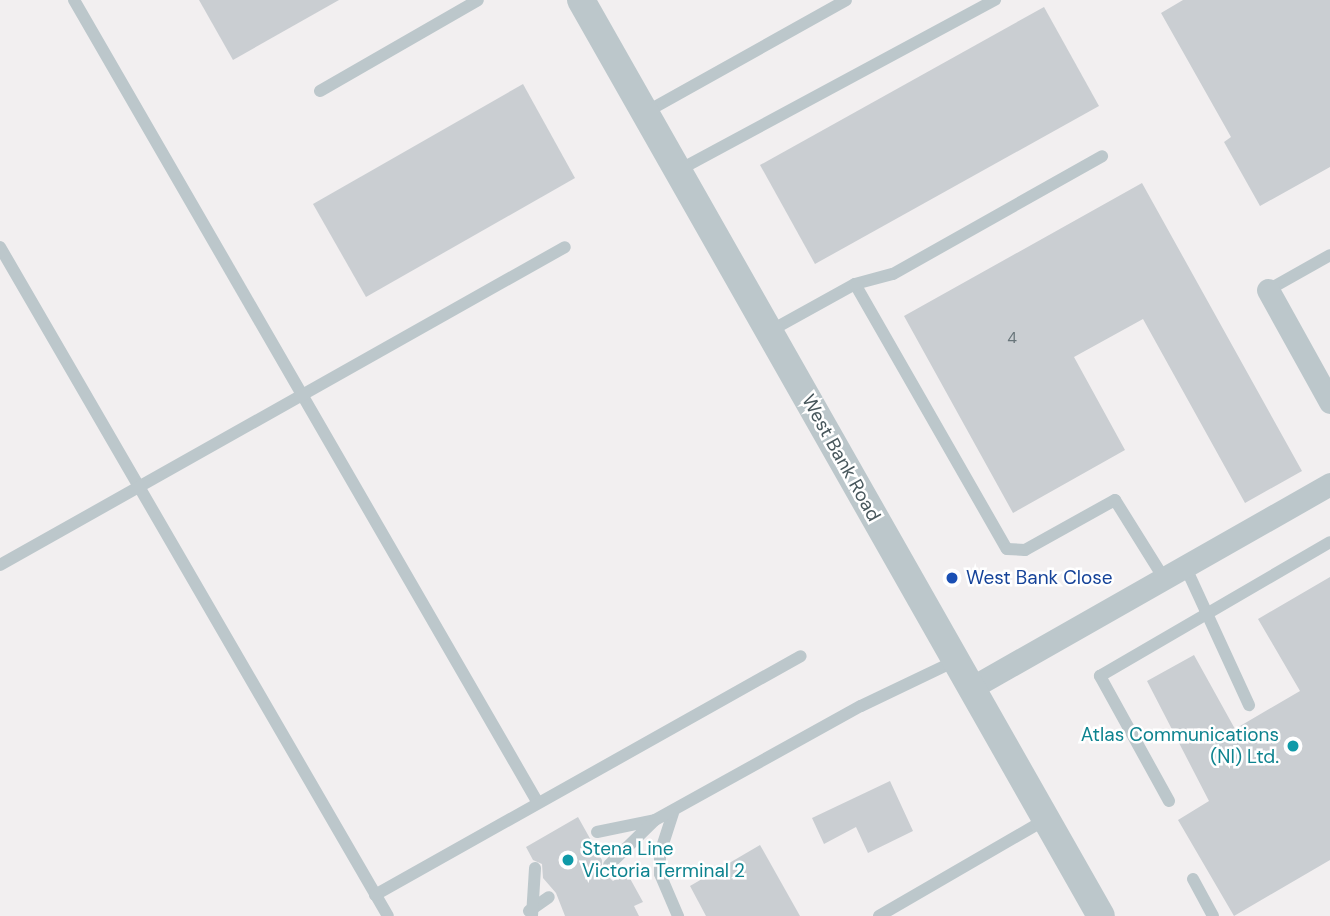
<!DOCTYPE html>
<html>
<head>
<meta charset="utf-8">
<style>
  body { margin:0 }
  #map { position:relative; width:1330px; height:916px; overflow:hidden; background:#f2eff0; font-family:"DM Sans",sans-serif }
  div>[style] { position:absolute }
  .building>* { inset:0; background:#caced2 }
  .service>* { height:12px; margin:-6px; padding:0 6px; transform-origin:6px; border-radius:6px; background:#bcc7cb }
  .minor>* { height:23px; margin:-11.5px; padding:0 11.5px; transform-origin:11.5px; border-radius:11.5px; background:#bcc7cb }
  .tertiary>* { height:28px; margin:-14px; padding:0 14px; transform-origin:14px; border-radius:14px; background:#bcc7cb }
  .dots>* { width:19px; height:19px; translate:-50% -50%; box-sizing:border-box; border:4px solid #fff; border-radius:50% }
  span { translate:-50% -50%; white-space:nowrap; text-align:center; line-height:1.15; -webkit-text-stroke:5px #fff; paint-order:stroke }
  .number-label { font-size:16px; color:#68757a }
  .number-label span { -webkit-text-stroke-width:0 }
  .street-label { font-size:19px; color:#48575c }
  .transit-label { font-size:19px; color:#164399 }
  .left { translate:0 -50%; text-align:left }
  .culture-label { font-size:19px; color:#0d838f }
  .right { translate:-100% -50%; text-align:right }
</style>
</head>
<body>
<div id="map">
  <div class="building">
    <div style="clip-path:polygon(199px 0,339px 0,233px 60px)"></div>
    <div style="clip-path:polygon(1183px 0,1330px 0,1330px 167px,1260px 206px,1224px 142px,1231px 137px,1161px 13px)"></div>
    <div style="clip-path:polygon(1044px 7px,1099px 106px,815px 264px,760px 165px)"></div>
    <div style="clip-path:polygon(523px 84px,575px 178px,366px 297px,313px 204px)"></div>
    <div style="clip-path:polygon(1142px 183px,1302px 471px,1245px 503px,1143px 319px,1074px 357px,1125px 450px,1013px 513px,904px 316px)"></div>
    <div style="clip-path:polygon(1330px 577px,1330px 860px,1234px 916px,1178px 820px,1209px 801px,1147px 681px,1194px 655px,1235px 729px,1300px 691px,1258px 619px)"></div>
    <div style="clip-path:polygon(890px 781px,913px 831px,868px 853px,856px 827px,824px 844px,812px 818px)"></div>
    <div style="clip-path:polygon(578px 817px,602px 860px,602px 871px,613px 881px,627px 873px,643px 902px,634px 906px,639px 916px,565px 916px,556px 893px,543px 878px,542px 864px,533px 860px,526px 847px)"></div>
    <div style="clip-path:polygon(760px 845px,800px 916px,706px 916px,690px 886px)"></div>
  </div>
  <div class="service">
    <div style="left:74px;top:0;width:927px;rotate:59.98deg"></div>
    <div style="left:320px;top:91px;width:182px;rotate:-29.9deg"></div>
    <div style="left:646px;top:112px;width:229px;rotate:-29.2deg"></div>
    <div style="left:679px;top:170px;width:359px;rotate:-28.3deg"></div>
    <div style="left:0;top:247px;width:773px;rotate:59.89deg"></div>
    <div style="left:855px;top:284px;width:305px;rotate:60.2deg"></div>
    <div style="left:1007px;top:549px;width:18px;rotate:3deg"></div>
    <div style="left:1025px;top:550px;width:103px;rotate:-29.1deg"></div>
    <div style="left:1115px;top:500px;width:94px;rotate:58deg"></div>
    <div style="left:1268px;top:290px;width:71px;rotate:-29.4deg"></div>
    <div style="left:770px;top:331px;width:97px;rotate:-28.9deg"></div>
    <div style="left:855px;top:284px;width:39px;rotate:-15deg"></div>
    <div style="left:893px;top:274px;width:240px;rotate:-29.4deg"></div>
    <div style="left:0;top:565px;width:648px;rotate:-29.37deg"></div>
    <div style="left:1186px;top:568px;width:151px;rotate:65.3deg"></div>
    <div style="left:1169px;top:801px;width:143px;rotate:-118.9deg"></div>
    <div style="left:1100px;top:676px;width:266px;rotate:-30.2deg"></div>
    <div style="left:674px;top:810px;width:45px;rotate:108deg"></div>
    <div style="left:660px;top:853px;width:21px;rotate:90deg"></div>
    <div style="left:660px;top:874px;width:46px;rotate:66.8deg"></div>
    <div style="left:597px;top:832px;width:59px;rotate:-11.7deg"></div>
    <div style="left:609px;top:865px;width:64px;rotate:-44.4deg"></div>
    <div style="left:655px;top:820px;width:235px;rotate:-29deg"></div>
    <div style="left:861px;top:706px;width:104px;rotate:-25.6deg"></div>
    <div style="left:1193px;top:879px;width:42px;rotate:61.6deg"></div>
    <div style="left:375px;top:895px;width:488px;rotate:-29.3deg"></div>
    <div style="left:529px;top:911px;width:24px;rotate:-35deg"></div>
    <div style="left:532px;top:916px;width:48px;rotate:-86.4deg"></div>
    <div style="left:879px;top:916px;width:193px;rotate:-30.1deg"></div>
  </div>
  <div class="minor">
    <div style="left:1268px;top:290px;width:128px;rotate:61deg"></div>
    <div style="left:971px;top:688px;width:413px;rotate:-29.6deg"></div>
  </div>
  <div class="tertiary">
    <div style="left:581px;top:0;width:1053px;rotate:60.42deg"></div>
  </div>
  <div class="dots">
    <div style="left:952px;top:578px;background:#1a4fb4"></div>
    <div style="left:1293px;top:746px;background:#0f9aa8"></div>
    <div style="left:568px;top:860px;background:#0f9aa8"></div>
  </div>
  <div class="number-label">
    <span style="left:1012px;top:338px">4</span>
  </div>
  <div class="street-label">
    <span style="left:841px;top:458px;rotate:61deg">West Bank Road</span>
  </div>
  <div class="transit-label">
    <span class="left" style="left:966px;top:578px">West Bank Close</span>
  </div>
  <div class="culture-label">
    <span class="right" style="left:1279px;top:746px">Atlas Communications<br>(NI) Ltd.</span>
    <span class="left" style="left:582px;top:860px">Stena Line<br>Victoria Terminal 2</span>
  </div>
</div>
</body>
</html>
